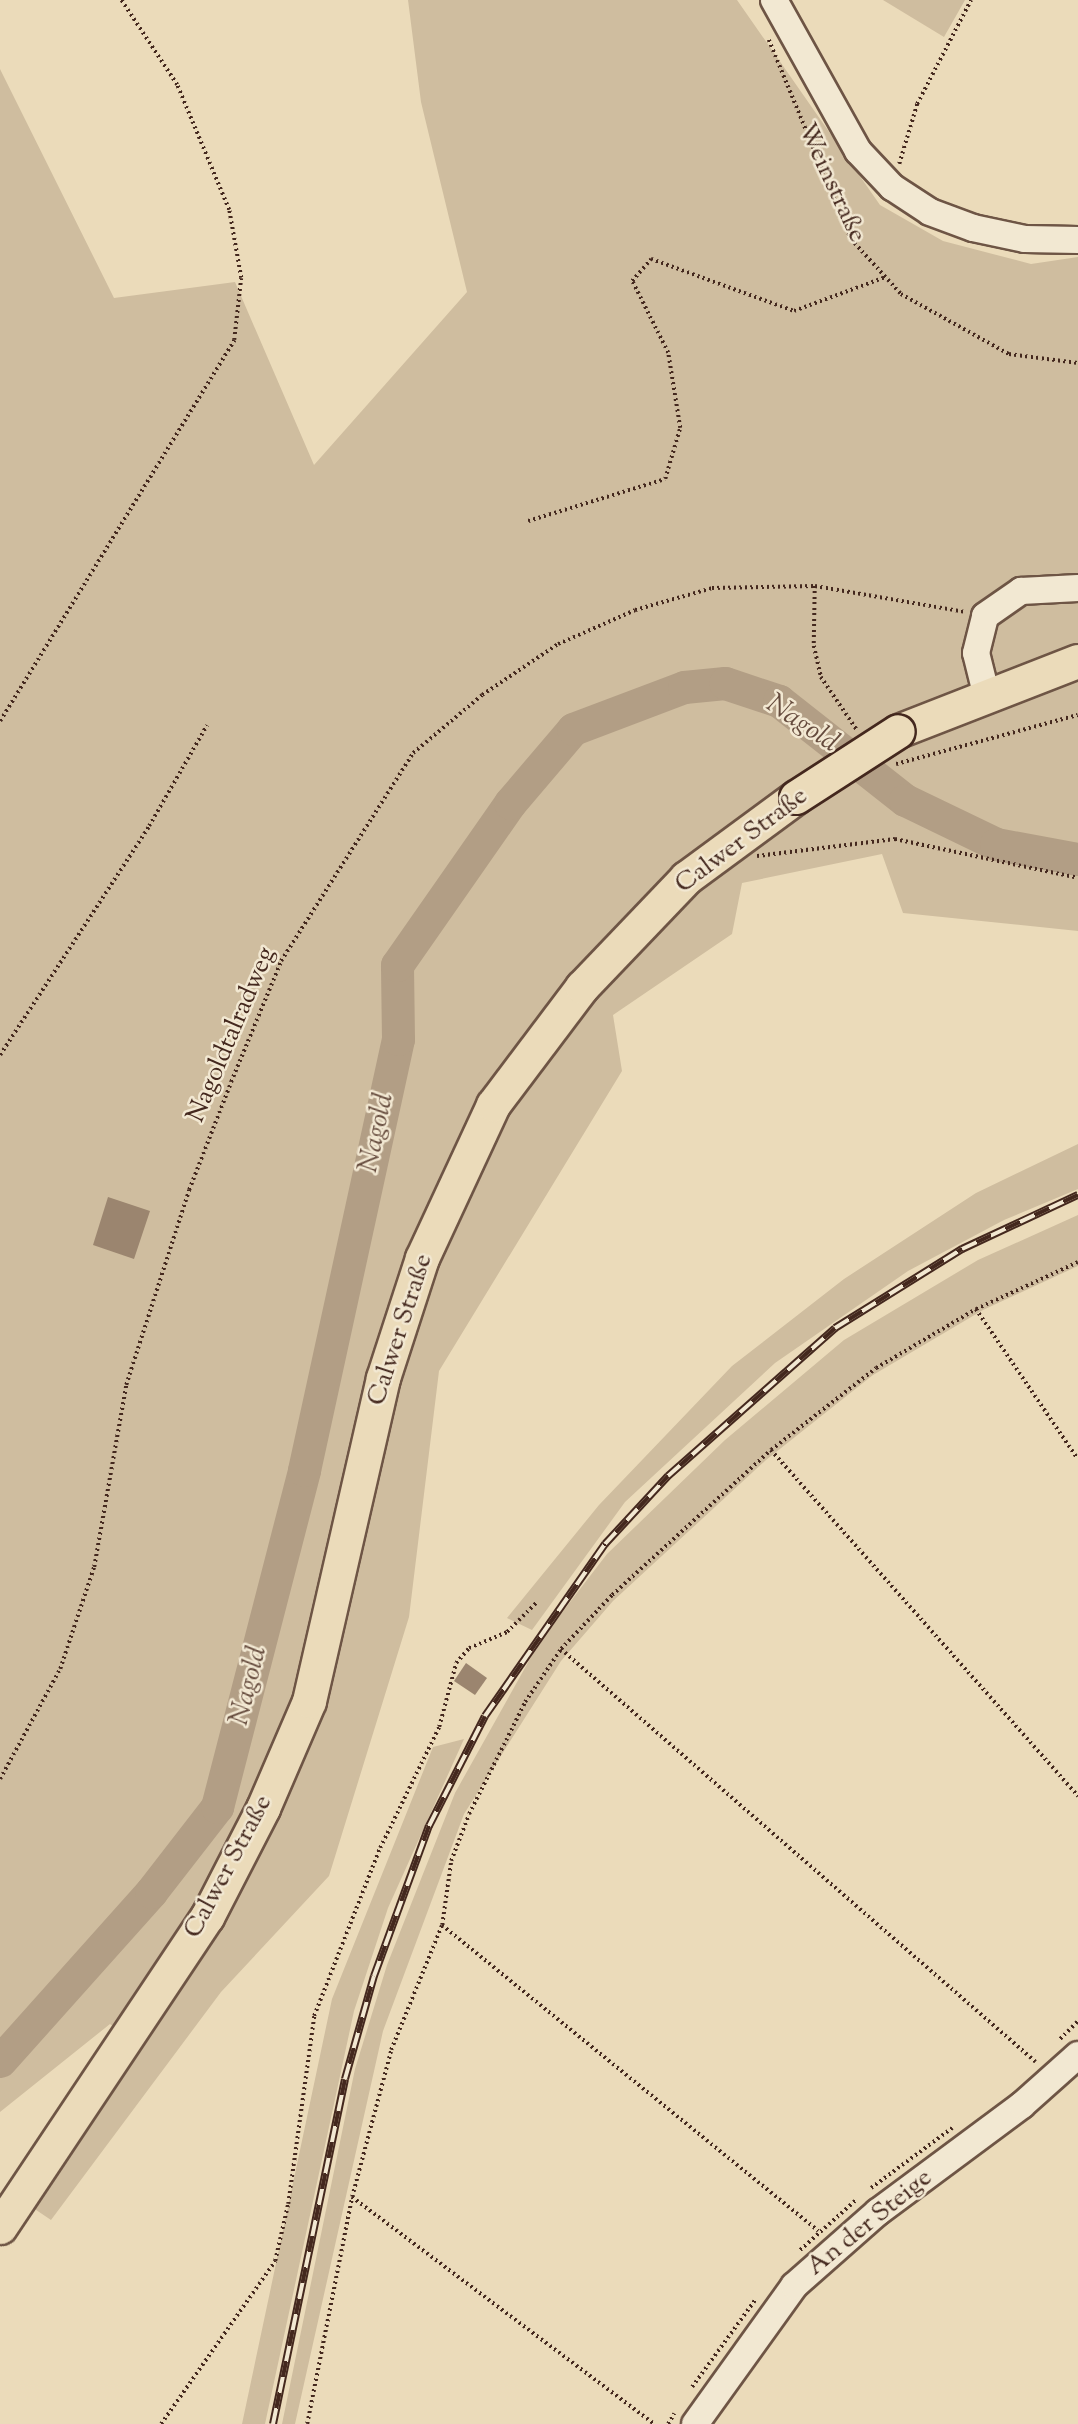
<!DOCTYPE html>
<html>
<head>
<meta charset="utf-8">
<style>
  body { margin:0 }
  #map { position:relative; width:1078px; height:2424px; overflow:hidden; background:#ebdbba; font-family:"Sorts Mill Goudy",serif }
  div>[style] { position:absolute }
  .green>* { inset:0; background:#cfbd9f }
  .river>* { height:33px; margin:-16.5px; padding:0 16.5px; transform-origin:16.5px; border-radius:16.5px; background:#b29e85 }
  .building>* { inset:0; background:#9b856f }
  .path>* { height:3.5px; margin-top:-1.75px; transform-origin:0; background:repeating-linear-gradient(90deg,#44281e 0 2px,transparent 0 5.5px) }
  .roads { filter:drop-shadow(2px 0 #6e5545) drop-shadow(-2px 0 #6e5545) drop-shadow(0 2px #6e5545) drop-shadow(0 -2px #6e5545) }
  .minor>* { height:26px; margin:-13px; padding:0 13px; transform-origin:13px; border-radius:13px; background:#f2e8d2 }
  .major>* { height:33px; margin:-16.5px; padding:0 16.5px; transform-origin:16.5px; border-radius:16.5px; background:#ebdbba }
  .rail>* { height:8px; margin-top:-4px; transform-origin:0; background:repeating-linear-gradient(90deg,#f2e8d2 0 16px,#44281e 0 32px); box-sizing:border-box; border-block:2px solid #44281e }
  .bridges { filter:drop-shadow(2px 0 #44281e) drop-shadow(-2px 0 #44281e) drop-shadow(0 2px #44281e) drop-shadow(0 -2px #44281e) }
  .major-bridge>* { height:33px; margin:-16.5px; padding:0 16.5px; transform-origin:16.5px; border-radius:16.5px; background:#ebdbba }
  span { translate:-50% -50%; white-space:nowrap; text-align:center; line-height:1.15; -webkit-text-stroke:5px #f2e8d2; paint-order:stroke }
  .street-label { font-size:26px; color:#44281e }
  .water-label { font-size:28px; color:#654b3d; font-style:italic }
</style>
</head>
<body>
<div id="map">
  <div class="green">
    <div style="clip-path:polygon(408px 0,737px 0,880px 205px,943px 241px,1031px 264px,1078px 257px,1078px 931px,903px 913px,882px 854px,742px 883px,732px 934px,613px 1015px,622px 1071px,439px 1371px,409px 1617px,329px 1876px,221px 1992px,51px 2220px,8px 2191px,116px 2029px,110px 2024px,0 2112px,0 69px,114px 298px,235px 282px,314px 465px,467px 292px,421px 102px)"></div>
    <div style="clip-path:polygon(883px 0,965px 0,944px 37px)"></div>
    <div style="clip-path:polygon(1078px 1144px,1078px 1189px,1004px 1220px,908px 1271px,775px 1363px,625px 1502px,532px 1630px,507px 1618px,599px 1505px,732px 1366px,844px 1279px,976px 1193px)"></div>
    <div style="clip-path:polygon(1078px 1215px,1078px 1266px,983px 1310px,873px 1375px,766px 1460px,613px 1601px,561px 1661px,464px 1814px,383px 2031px,295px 2424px,282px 2424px,355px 2069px,387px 1965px,455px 1793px,540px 1641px,607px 1554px,725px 1440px,844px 1340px,978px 1260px)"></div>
    <div style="clip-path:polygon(464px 1739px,388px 1908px,354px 2011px,265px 2424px,242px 2424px,332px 1999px,433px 1747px)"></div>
  </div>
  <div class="river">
    <div style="left:0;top:2061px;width:227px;rotate:-48.2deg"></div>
    <div style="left:151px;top:1892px;width:108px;rotate:-52.2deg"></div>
    <div style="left:217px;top:1807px;width:348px;rotate:-75.5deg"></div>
    <div style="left:304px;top:1470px;width:441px;rotate:-77.7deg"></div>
    <div style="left:398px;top:1039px;width:74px;rotate:-90.8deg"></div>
    <div style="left:397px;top:965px;width:198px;rotate:-55.1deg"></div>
    <div style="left:510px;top:803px;width:97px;rotate:-49.6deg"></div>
    <div style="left:573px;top:729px;width:119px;rotate:-20.7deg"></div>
    <div style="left:684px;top:687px;width:41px;rotate:-5.6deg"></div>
    <div style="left:725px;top:683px;width:57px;rotate:18.4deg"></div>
    <div style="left:779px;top:701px;width:160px;rotate:38.2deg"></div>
    <div style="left:905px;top:800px;width:101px;rotate:25.8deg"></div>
    <div style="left:996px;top:844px;width:83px;rotate:10.4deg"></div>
  </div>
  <div class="building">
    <div style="clip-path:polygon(108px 1197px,150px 1211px,134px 1259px,93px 1245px)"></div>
    <div style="clip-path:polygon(466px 1663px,487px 1678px,475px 1695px,454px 1681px)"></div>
  </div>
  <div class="path">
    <div style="left:769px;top:40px;width:215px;rotate:67.6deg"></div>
    <div style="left:851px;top:239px;width:74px;rotate:47.7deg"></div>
    <div style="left:901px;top:294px;width:124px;rotate:29.1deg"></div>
    <div style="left:1009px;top:354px;width:70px;rotate:7.4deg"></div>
    <div style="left:899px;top:164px;width:63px;rotate:-73.3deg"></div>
    <div style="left:917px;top:104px;width:117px;rotate:-62.6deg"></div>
    <div style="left:528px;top:521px;width:143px;rotate:-17deg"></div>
    <div style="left:665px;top:479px;width:53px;rotate:-73.6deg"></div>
    <div style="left:680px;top:428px;width:76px;rotate:-99.1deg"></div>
    <div style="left:668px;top:353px;width:80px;rotate:-116.6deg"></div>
    <div style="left:632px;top:281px;width:29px;rotate:-49deg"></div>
    <div style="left:651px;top:259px;width:152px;rotate:20deg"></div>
    <div style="left:794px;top:311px;width:98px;rotate:-20.3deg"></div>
    <div style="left:815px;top:586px;width:60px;rotate:91deg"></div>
    <div style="left:814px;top:646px;width:32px;rotate:77deg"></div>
    <div style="left:821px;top:677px;width:64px;rotate:55.8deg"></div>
    <div style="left:0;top:721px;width:447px;rotate:-58.4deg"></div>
    <div style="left:234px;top:340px;width:62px;rotate:-83.6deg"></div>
    <div style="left:241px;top:278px;width:69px;rotate:-100deg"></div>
    <div style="left:229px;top:210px;width:135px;rotate:-112.6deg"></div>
    <div style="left:177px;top:85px;width:102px;rotate:-123.4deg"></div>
    <div style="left:896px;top:764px;width:188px;rotate:-15.1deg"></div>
    <div style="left:757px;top:856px;width:139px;rotate:-7deg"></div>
    <div style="left:895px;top:839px;width:187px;rotate:12deg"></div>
    <div style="left:0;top:1055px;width:273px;rotate:-56.9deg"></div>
    <div style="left:149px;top:826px;width:116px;rotate:-60.1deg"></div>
    <div style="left:976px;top:1309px;width:181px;rotate:55.8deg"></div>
    <div style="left:771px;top:1450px;width:463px;rotate:48.4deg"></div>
    <div style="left:561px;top:1649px;width:629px;rotate:41.01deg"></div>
    <div style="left:0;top:1779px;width:125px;rotate:-61.4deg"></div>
    <div style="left:60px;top:1669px;width:108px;rotate:-71.6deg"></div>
    <div style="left:94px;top:1567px;width:185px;rotate:-80deg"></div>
    <div style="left:126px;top:1385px;width:205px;rotate:-72.1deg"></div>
    <div style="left:189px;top:1190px;width:116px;rotate:-68.7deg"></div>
    <div style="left:231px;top:1082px;width:131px;rotate:-67.5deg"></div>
    <div style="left:281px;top:961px;width:246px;rotate:-57.6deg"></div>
    <div style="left:413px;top:753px;width:90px;rotate:-40deg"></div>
    <div style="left:482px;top:695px;width:92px;rotate:-33.9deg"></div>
    <div style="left:558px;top:644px;width:84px;rotate:-23.8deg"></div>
    <div style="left:635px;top:610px;width:80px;rotate:-15.9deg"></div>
    <div style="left:712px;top:588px;width:103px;rotate:-1.1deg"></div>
    <div style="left:815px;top:586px;width:152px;rotate:9.8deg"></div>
    <div style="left:442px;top:1925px;width:485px;rotate:39.1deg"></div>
    <div style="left:1060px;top:2039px;width:25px;rotate:-45deg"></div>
    <div style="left:871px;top:2188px;width:101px;rotate:-36.5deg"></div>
    <div style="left:352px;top:2197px;width:378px;rotate:36.9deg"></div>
    <div style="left:800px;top:2250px;width:76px;rotate:-41.8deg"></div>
    <div style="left:692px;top:2387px;width:107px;rotate:-54.1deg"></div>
    <div style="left:161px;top:2424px;width:199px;rotate:-55deg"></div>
    <div style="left:275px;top:2261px;width:58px;rotate:-77.2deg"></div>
    <div style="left:288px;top:2204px;width:190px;rotate:-82.1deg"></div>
    <div style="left:314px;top:2016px;width:180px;rotate:-68.6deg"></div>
    <div style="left:380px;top:1848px;width:135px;rotate:-64deg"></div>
    <div style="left:439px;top:1727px;width:66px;rotate:-75.1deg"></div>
    <div style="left:456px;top:1663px;width:20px;rotate:-49deg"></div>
    <div style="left:469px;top:1648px;width:41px;rotate:-22.8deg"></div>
    <div style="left:507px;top:1632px;width:41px;rotate:-45deg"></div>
    <div style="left:307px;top:2424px;width:231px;rotate:-78.8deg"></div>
    <div style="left:352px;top:2197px;width:152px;rotate:-75.1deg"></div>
    <div style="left:391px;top:2050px;width:135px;rotate:-67.8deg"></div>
    <div style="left:442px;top:1925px;width:65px;rotate:-82deg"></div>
    <div style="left:451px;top:1861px;width:50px;rotate:-69deg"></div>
    <div style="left:469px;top:1814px;width:125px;rotate:-63.4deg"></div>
    <div style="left:525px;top:1702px;width:64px;rotate:-55.8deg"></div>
    <div style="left:561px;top:1649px;width:74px;rotate:-46.6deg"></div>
    <div style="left:612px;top:1595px;width:215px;rotate:-42.4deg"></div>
    <div style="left:771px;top:1450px;width:133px;rotate:-38deg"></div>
    <div style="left:876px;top:1368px;width:116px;rotate:-30.5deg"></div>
    <div style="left:976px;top:1309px;width:112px;rotate:-24.7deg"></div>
    <div style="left:668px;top:2424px;width:12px;rotate:-59deg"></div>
  </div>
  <div class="roads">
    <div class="minor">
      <div style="left:774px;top:0;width:173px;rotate:60.9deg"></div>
      <div style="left:858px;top:151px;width:50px;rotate:46.6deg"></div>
      <div style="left:892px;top:187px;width:45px;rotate:33.3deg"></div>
      <div style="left:930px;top:212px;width:46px;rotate:20.4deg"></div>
      <div style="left:973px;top:228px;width:53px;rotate:11.9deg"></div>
      <div style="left:1025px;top:239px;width:53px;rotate:1.1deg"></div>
      <div style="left:986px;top:693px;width:41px;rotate:-104deg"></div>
      <div style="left:976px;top:653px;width:38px;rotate:-76deg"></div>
      <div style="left:985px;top:616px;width:44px;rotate:-34.8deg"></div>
      <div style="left:1021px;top:591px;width:57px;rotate:-3deg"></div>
      <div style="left:695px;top:2424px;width:170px;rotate:-54.3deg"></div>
      <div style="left:794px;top:2286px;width:112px;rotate:-41.4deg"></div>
      <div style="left:878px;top:2212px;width:179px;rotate:-36.6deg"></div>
      <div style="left:1022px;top:2105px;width:75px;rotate:-41.8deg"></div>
    </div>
    <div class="major">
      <div style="left:898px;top:731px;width:193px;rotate:-21.3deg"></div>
      <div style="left:0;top:2227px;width:373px;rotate:-56.3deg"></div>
      <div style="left:207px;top:1917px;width:123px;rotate:-62.8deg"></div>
      <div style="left:263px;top:1808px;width:116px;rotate:-66.7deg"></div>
      <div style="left:309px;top:1701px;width:331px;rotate:-77.1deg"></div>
      <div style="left:383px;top:1378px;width:126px;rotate:-72deg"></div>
      <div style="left:422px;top:1258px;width:169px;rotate:-65.1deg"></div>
      <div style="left:493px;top:1105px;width:148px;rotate:-53deg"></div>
      <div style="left:582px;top:987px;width:151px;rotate:-46.3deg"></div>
      <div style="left:686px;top:878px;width:137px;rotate:-36.4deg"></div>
    </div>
  </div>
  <div class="rail">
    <div style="left:273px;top:2424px;width:352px;rotate:-78.2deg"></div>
    <div style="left:345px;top:2079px;width:107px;rotate:-74.3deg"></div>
    <div style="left:374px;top:1976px;width:160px;rotate:-69.9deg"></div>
    <div style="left:429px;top:1826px;width:123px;rotate:-63deg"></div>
    <div style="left:485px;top:1716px;width:210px;rotate:-55.1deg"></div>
    <div style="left:605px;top:1544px;width:93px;rotate:-47.2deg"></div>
    <div style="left:668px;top:1476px;width:223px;rotate:-41.5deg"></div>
    <div style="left:835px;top:1328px;width:150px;rotate:-31.9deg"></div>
    <div style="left:962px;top:1249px;width:128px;rotate:-25deg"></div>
  </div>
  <div class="bridges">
    <div class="major-bridge">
      <div style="left:796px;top:797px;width:121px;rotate:-32.9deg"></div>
    </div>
  </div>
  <div class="street-label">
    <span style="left:831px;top:183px;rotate:65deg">Weinstraße</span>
    <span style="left:742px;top:841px;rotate:-37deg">Calwer Straße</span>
    <span style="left:232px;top:1035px;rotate:-67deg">Nagoldtalradweg</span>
    <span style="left:401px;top:1330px;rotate:-72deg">Calwer Straße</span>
    <span style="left:229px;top:1867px;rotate:-62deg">Calwer Straße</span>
    <span style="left:870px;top:2223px;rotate:-39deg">An der Steige</span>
  </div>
  <div class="water-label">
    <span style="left:802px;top:724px;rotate:34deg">Nagold</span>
    <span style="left:377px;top:1133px;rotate:-78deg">Nagold</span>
    <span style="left:249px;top:1686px;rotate:-76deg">Nagold</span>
  </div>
</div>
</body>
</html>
